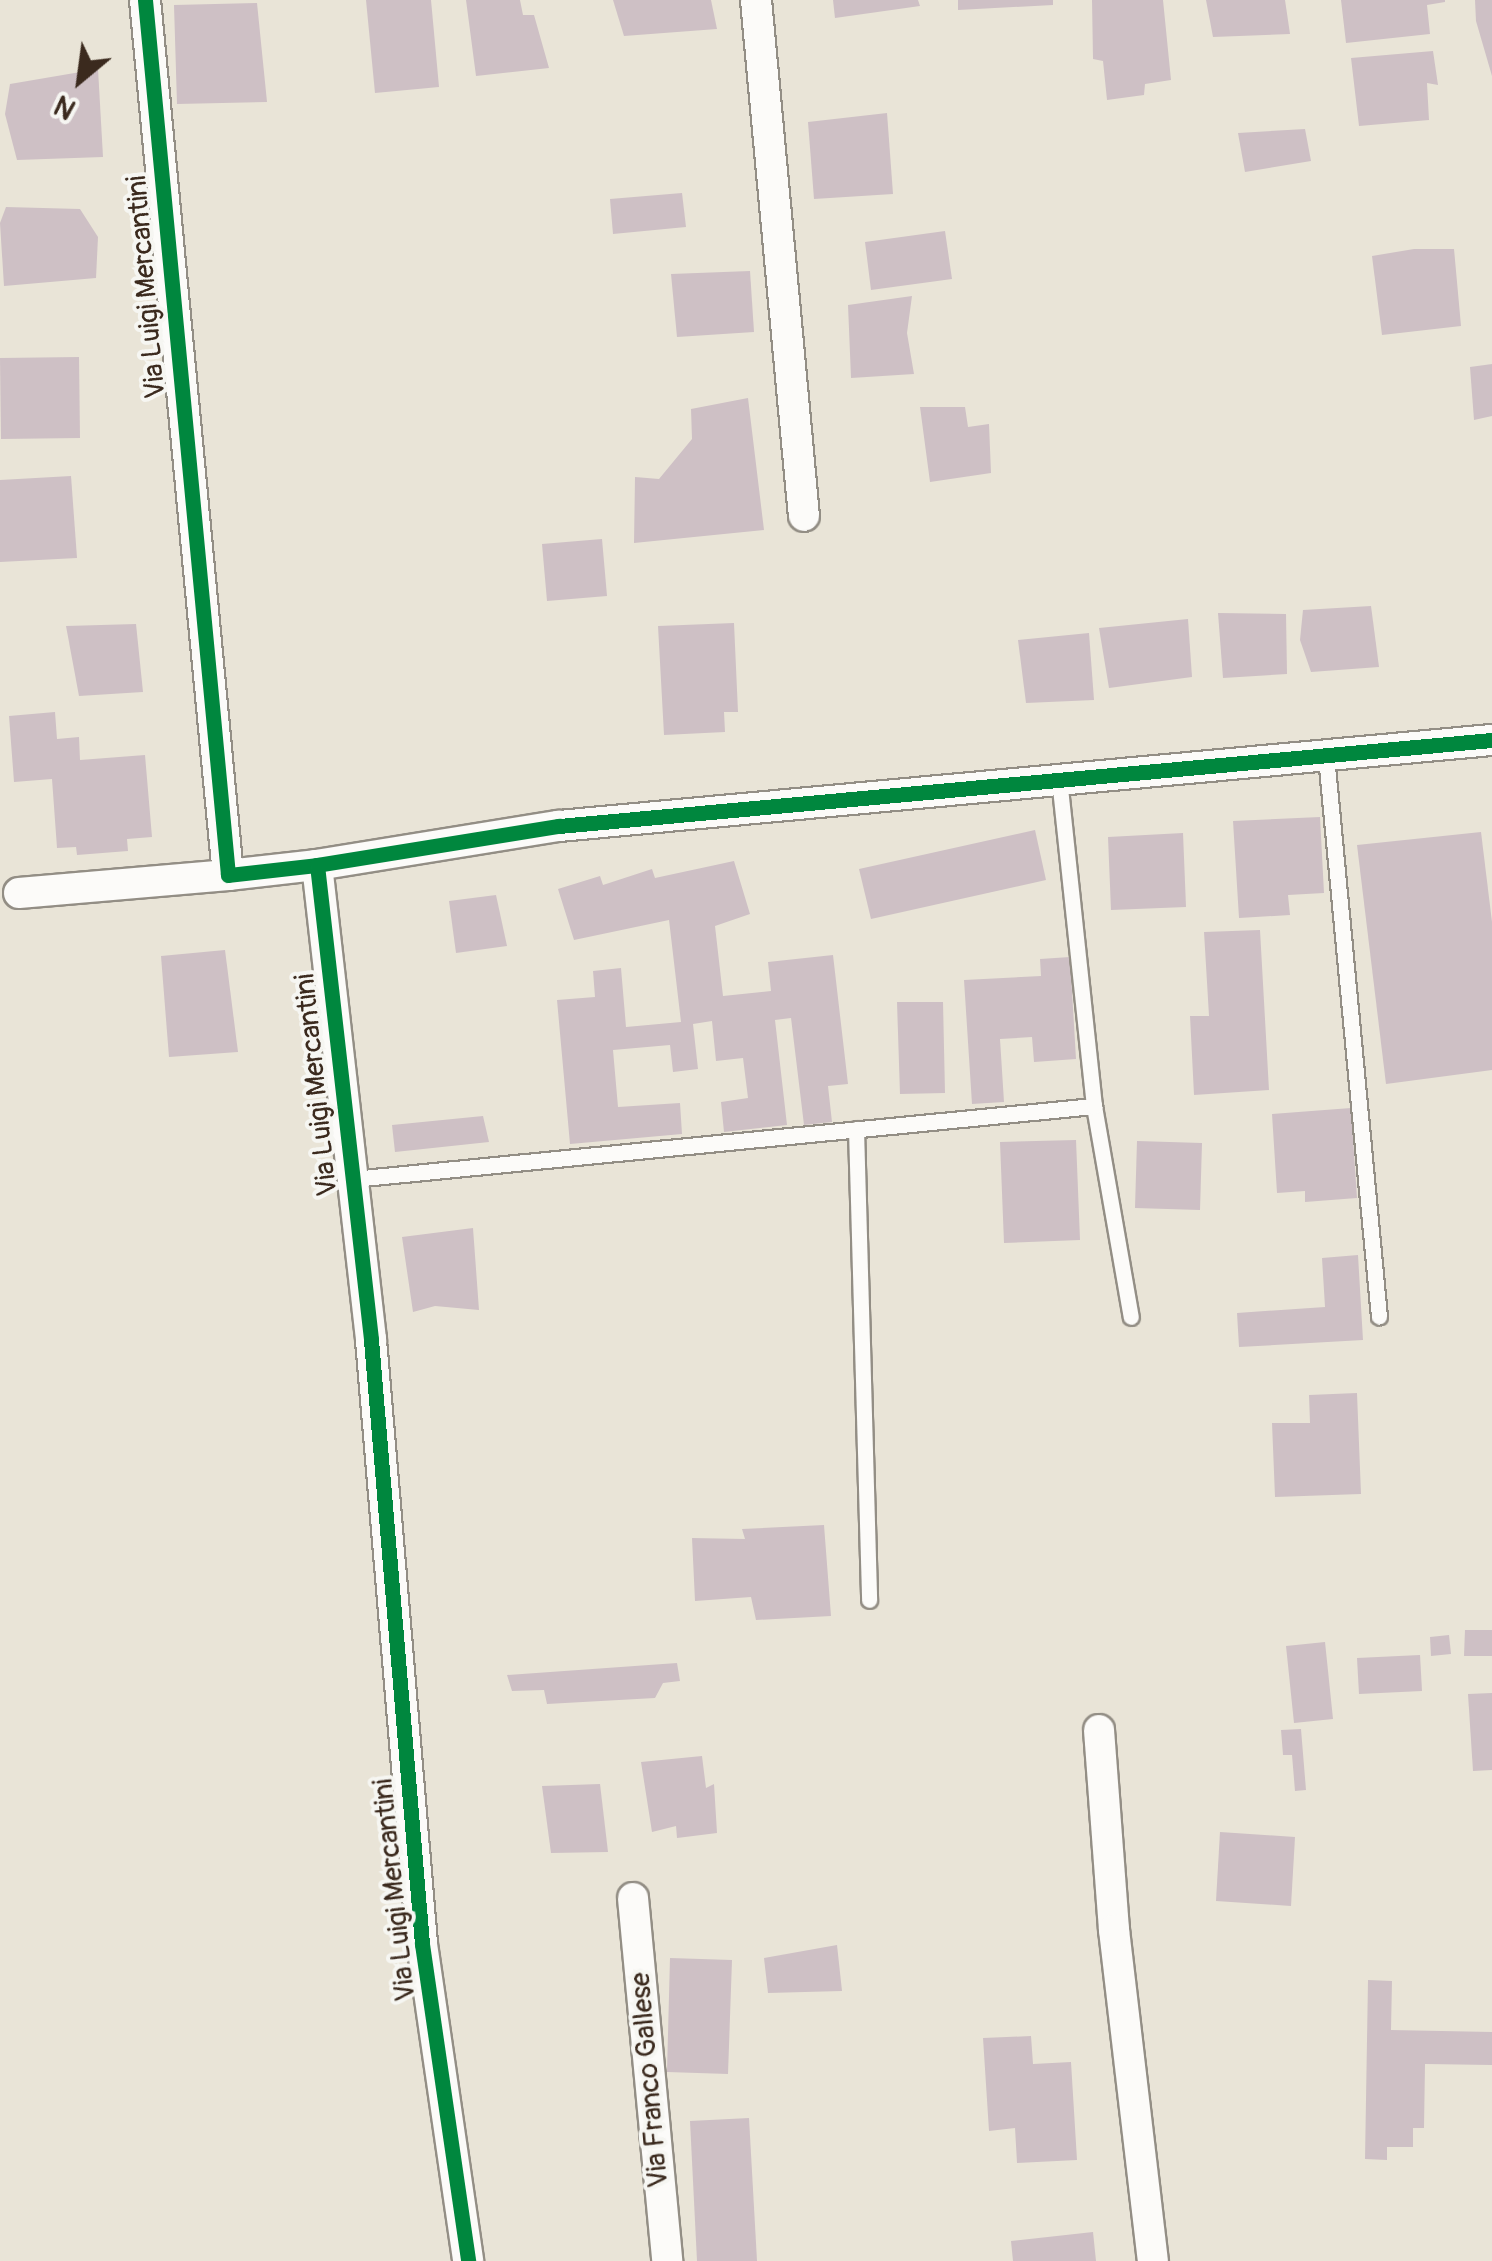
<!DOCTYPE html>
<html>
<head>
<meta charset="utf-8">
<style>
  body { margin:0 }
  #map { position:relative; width:1492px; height:2261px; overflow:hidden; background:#e9e4d7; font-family:Pangolin,sans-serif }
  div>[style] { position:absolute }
  .building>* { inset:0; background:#cec0c5 }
  .roads { filter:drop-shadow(2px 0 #938e85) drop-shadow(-2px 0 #938e85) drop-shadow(0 2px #938e85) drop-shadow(0 -2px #938e85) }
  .service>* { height:15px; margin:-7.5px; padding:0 7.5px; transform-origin:7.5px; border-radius:7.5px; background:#fcfbf9 }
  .minor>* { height:30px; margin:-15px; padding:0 15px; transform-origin:15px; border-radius:15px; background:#fcfbf9 }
  .cycleway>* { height:15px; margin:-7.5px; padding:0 7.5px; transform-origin:7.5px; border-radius:7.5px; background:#00873e }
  span { translate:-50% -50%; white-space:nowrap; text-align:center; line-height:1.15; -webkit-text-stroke:8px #f6f6f2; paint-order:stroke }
  .street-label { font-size:28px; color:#3b2a1e }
  .north { position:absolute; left:30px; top:30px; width:100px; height:100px; -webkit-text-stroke:8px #f6f6f2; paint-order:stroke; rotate:209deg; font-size:28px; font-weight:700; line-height:40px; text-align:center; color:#3b2a1e }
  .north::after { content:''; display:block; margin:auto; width:35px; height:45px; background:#3b2a1e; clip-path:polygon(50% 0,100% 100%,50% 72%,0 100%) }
</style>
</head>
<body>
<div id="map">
  <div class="building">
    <div style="clip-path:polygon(366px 0,431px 0,439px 87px,375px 93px)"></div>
    <div style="clip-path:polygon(466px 0,520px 0,523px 15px,534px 15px,549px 68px,476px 76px)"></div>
    <div style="clip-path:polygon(613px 0,711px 0,717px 29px,624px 36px)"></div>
    <div style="clip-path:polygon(833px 0,918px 0,920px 6px,835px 18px)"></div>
    <div style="clip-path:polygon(958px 0,1053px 0,1053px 5px,958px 10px)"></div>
    <div style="clip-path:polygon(1092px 0,1163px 0,1171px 80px,1145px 84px,1144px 95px,1107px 100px,1103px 61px,1093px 59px)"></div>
    <div style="clip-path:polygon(1206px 0,1285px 0,1290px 34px,1213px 37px)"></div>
    <div style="clip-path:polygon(1341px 0,1445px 0,1445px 2px,1427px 5px,1430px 34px,1346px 43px)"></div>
    <div style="clip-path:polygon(1475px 0,1492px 0,1492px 76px,1476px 21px)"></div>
    <div style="clip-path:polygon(257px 3px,267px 102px,177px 104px,174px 5px)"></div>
    <div style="clip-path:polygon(1433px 51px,1438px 85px,1427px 83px,1429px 120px,1359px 126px,1351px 58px)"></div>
    <div style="clip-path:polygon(98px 69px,103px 157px,17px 160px,5px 114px,10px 84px)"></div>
    <div style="clip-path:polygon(887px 113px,893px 194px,814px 199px,808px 122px)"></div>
    <div style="clip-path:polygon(1305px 129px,1311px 161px,1245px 172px,1238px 133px)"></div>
    <div style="clip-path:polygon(682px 193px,686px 227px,613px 234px,610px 199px)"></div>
    <div style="clip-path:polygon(6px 207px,80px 209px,98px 237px,96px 278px,4px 286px,0 223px)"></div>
    <div style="clip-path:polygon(945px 231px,952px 279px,871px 290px,865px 242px)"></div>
    <div style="clip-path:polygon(1414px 249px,1454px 249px,1461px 326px,1382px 335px,1372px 256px)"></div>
    <div style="clip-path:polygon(750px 271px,754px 332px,677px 337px,671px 274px)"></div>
    <div style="clip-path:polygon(912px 296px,907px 333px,914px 374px,851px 378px,848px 305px)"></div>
    <div style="clip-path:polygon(79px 357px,80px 438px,1px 439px,0 358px)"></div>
    <div style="clip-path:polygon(1492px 364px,1492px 416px,1474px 420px,1470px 367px)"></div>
    <div style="clip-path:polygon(748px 398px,764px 530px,634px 543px,635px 477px,659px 479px,692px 439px,691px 409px)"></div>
    <div style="clip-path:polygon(920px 407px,965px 407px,968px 427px,989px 424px,991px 473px,930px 482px)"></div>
    <div style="clip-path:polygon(71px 476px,77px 558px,0 562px,0 480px)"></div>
    <div style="clip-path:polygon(602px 539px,607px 596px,547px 601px,542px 544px)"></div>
    <div style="clip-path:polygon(1371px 606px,1379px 667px,1311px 672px,1300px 640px,1303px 610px)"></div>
    <div style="clip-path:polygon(1218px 613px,1286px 614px,1287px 674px,1223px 678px)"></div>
    <div style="clip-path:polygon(1188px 619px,1192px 677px,1109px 688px,1099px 628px)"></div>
    <div style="clip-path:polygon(734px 623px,738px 712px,724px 712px,725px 732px,664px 735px,658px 626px)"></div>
    <div style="clip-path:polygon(136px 624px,143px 692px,79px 696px,66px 626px)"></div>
    <div style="clip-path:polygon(1089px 633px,1094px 700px,1026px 703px,1018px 640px)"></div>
    <div style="clip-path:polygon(55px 712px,57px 739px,79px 737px,80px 760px,145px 755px,152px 837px,127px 839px,128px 851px,77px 855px,76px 847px,57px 848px,52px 779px,14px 782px,9px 716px)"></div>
    <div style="clip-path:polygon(1320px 817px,1324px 893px,1288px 895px,1290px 915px,1239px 918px,1233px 821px)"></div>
    <div style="clip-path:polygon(1035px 830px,1046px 880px,871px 919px,859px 869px)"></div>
    <div style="clip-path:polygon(1481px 832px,1492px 922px,1492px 1070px,1386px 1084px,1357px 845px)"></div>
    <div style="clip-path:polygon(1183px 833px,1186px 907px,1111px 910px,1108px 837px)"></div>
    <div style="clip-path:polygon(734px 861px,750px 914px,715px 926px,723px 996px,771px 991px,768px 962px,833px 955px,848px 1084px,828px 1086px,832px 1122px,804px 1125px,791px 1018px,775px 1020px,787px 1125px,724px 1132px,721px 1102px,748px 1098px,743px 1058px,716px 1061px,712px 1021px,693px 1024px,698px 1069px,673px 1072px,670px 1045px,613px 1050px,618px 1107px,680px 1103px,682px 1134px,570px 1144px,557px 1000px,595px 997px,593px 971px,621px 968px,626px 1027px,681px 1022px,669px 920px,574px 940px,558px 889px,600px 876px,603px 885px,652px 869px,655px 878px)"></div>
    <div style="clip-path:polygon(496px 895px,507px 946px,456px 953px,449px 901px)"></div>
    <div style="clip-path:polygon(1260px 930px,1269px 1090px,1194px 1095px,1190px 1016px,1209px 1016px,1204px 932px)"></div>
    <div style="clip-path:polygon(225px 950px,238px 1052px,169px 1057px,161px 956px)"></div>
    <div style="clip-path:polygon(1070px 957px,1076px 1059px,1034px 1062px,1032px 1037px,1000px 1039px,1004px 1102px,972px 1104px,964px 980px,1041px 976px,1040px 959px)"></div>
    <div style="clip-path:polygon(897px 1002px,943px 1002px,945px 1093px,900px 1094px)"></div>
    <div style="clip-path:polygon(1351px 1108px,1357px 1198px,1305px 1202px,1305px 1191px,1277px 1193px,1272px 1114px)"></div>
    <div style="clip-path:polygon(483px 1116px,489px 1142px,395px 1152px,392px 1125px)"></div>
    <div style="clip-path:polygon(1076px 1140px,1080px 1240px,1004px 1243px,1000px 1142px)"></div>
    <div style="clip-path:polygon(1137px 1141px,1202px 1143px,1200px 1210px,1135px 1208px)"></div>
    <div style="clip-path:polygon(473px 1228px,479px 1310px,435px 1306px,413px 1312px,402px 1237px)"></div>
    <div style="clip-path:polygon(1358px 1255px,1363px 1340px,1239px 1347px,1237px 1313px,1325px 1307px,1322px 1258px)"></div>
    <div style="clip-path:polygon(1357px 1393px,1361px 1494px,1275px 1497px,1272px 1423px,1310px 1423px,1309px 1395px)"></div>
    <div style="clip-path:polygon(824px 1525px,831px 1616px,756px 1620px,751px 1597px,695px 1601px,692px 1538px,745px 1539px,742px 1529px)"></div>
    <div style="clip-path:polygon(1465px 1630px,1492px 1630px,1492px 1656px,1464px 1656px)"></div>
    <div style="clip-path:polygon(1449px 1635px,1451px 1654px,1431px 1656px,1430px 1637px)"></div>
    <div style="clip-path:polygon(1325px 1642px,1333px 1719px,1294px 1723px,1286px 1646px)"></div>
    <div style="clip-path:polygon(1420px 1655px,1422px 1691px,1359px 1694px,1357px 1658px)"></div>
    <div style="clip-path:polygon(677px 1663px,680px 1681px,663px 1683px,655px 1698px,547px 1704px,544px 1690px,512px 1691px,507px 1675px)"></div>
    <div style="clip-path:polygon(1492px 1693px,1492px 1770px,1473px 1771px,1468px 1694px)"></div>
    <div style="clip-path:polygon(1301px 1729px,1306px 1790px,1295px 1791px,1292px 1755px,1283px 1755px,1281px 1730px)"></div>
    <div style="clip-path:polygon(702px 1756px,706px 1788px,714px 1784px,717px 1833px,677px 1838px,676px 1826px,652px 1832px,641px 1762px)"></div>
    <div style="clip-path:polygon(600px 1784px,608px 1852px,551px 1853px,542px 1786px)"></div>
    <div style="clip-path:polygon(1220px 1832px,1295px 1837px,1291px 1906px,1216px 1901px)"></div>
    <div style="clip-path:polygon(837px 1945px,842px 1991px,768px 1993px,764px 1958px)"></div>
    <div style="clip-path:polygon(670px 1958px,732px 1960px,728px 2074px,667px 2072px)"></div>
    <div style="clip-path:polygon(1368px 1980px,1392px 1981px,1391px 2030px,1492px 2032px,1492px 2065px,1425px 2064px,1424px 2128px,1413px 2128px,1413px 2147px,1387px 2147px,1387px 2160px,1365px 2159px)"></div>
    <div style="clip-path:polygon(1031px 2036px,1033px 2064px,1071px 2062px,1077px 2160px,1017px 2163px,1015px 2128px,989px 2131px,983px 2038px)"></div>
    <div style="clip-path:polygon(749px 2118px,757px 2261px,697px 2261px,690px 2121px)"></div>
    <div style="clip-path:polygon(1093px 2232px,1096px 2261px,1013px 2261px,1011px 2241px)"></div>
  </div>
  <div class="roads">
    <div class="service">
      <div style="left:1326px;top:756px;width:563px;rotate:84.6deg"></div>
      <div style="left:1094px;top:1106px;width:214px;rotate:80.1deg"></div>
      <div style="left:856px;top:1129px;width:471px;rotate:88.4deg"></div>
      <div style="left:353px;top:1179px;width:745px;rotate:-5.63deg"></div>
      <div style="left:1094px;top:1106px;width:328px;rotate:-96.1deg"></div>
    </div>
    <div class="minor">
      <div style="left:145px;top:0;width:879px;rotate:84.58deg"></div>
      <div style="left:228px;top:875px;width:90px;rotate:-6.4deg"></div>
      <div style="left:317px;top:865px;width:478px;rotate:83.5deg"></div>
      <div style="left:371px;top:1340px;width:606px;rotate:85.17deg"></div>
      <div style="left:422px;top:1944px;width:320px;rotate:81.7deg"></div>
      <div style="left:756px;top:0;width:518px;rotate:84.69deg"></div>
      <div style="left:317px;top:865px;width:245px;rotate:-9.2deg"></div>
      <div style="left:559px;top:826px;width:937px;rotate:-5.27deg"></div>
      <div style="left:19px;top:893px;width:210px;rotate:-4.9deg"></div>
      <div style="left:1099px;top:1730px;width:201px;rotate:85.7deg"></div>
      <div style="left:1114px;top:1930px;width:333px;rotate:83.3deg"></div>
      <div style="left:633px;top:1898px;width:365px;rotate:84.6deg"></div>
    </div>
  </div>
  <div class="cycleway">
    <div style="left:145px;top:0;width:879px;rotate:84.58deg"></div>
    <div style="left:228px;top:875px;width:90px;rotate:-6.4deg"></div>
    <div style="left:317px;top:865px;width:478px;rotate:83.5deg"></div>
    <div style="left:371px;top:1340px;width:606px;rotate:85.17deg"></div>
    <div style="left:422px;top:1944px;width:320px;rotate:81.7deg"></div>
    <div style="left:317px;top:865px;width:245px;rotate:-9.2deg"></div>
    <div style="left:559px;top:826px;width:937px;rotate:-5.27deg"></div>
  </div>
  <div class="street-label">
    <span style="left:147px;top:287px;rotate:-95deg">Via Luigi Mercantini</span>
    <span style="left:317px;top:1085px;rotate:-96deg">Via Luigi Mercantini</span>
    <span style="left:395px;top:1890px;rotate:-96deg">Via Luigi Mercantini</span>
    <span style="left:650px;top:2080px;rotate:-95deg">Via Franco Gallese</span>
  </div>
  <div class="north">N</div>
</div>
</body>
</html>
